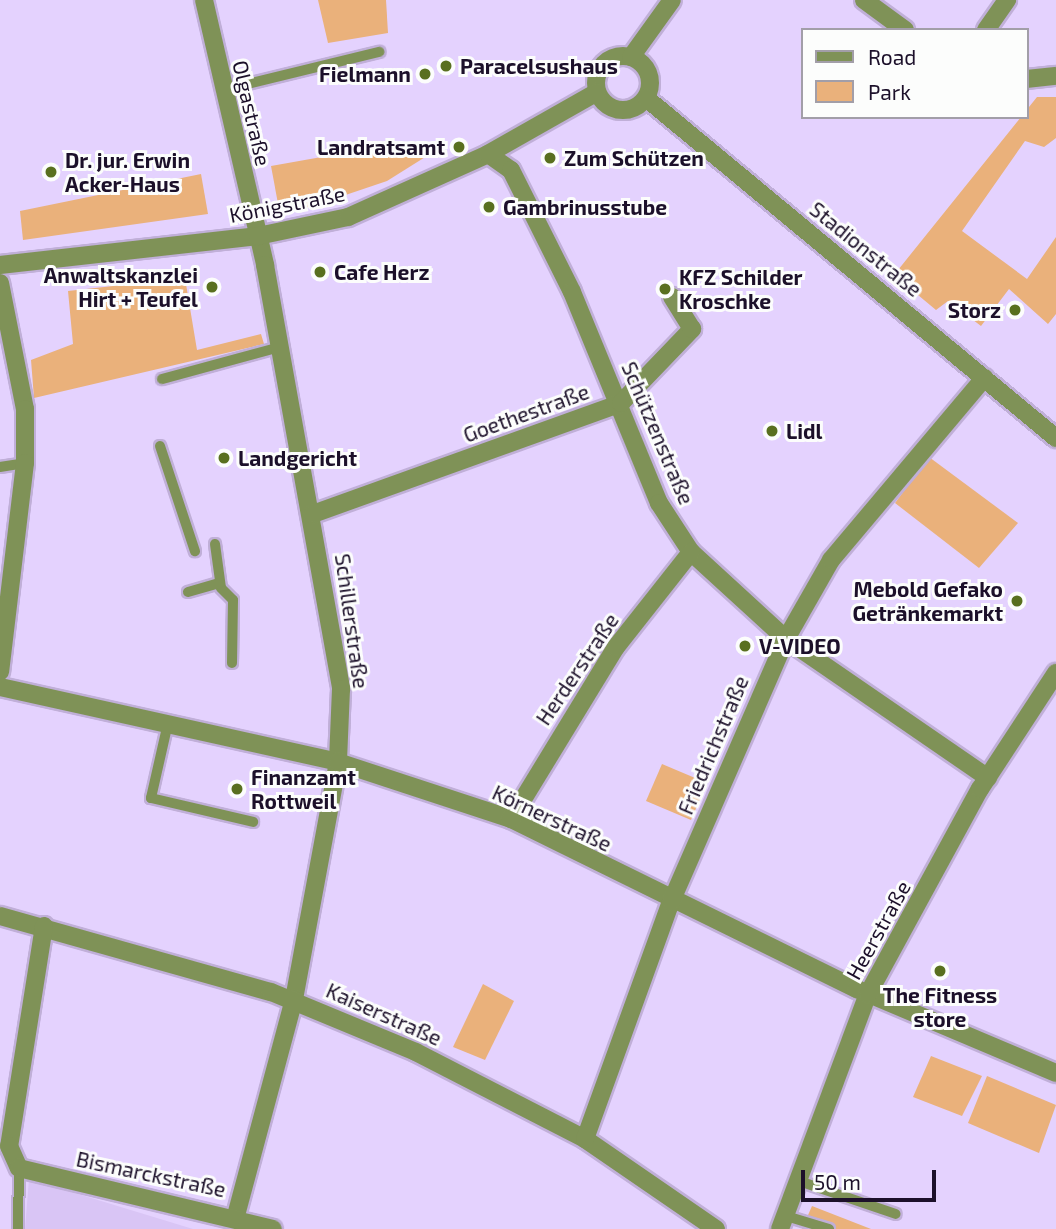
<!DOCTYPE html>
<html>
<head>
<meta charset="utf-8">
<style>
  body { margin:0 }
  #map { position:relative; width:1056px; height:1229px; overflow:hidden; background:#e4d2fe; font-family:"Exo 2",sans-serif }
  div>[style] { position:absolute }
  .built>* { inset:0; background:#d9c5f5 }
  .green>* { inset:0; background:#eab17b }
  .roads { filter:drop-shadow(2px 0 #c0afd8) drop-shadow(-2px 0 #c0afd8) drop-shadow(0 2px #c0afd8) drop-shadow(0 -2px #c0afd8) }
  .service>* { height:10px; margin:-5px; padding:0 5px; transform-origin:5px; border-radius:5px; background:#7f9257 }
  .minor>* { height:18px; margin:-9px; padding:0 9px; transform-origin:9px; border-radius:9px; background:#7f9257 }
  .tertiary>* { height:18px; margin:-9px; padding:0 9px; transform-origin:9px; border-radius:9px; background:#7f9257 }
  .tertiary>.ring { margin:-9px; padding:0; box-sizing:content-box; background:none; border:18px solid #7f9257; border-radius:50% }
  .dots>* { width:19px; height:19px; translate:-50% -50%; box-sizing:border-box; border:4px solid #fcfdfc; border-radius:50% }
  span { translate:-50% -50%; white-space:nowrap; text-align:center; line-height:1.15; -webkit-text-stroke:6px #fcfdfc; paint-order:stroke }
  .poi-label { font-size:21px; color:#1c102a; font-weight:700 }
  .left { translate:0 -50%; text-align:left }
  .right { translate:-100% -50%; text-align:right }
  .street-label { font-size:21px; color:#1c102a }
  .legend { position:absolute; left:801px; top:28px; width:228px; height:91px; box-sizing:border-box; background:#fcfdfc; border:2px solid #a29ea8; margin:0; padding:9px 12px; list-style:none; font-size:21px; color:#1c102a }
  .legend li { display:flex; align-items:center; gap:14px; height:35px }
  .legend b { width:35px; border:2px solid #a29ea8 }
  .scale { position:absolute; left:801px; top:1170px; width:135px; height:32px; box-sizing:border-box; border:4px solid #1c102a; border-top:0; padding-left:9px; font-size:21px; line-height:24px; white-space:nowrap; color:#1c102a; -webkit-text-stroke:5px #fcfdfc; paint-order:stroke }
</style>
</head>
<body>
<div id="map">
  <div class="built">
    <div style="clip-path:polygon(29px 1179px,193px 1229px,25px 1229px)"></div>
  </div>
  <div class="green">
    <div style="clip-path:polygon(318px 0,386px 0,388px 33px,328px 43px)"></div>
    <div style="clip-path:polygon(1037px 97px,1056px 97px,1056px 138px,1044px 147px,1025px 141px,962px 231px,1027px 279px,1056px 237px,1056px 314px,1048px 324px,1009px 289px,981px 326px,948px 301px,936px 310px,894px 275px)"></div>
    <div style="clip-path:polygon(435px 144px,438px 149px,387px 181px,310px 207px,279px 209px,271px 166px,389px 145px)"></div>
    <div style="clip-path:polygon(201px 174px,208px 214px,23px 240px,20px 211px)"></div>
    <div style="clip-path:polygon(185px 278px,197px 350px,261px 334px,264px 344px,34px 398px,31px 360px,73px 344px,68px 291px)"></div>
    <div style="clip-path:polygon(929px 457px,1018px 523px,979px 568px,895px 503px)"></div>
    <div style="clip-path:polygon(662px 764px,707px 783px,691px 820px,646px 801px)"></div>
    <div style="clip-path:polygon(483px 984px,514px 1001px,485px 1060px,453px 1047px)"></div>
    <div style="clip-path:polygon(931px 1056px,982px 1076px,962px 1116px,913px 1097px)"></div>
    <div style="clip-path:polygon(987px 1076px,1056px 1105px,1039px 1153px,968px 1123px)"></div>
    <div style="clip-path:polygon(812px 1206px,871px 1229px,802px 1229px)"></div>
  </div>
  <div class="roads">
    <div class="service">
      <div style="left:223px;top:90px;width:161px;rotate:-13.7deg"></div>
      <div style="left:162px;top:379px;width:122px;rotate:-15.2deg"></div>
      <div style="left:160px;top:446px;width:111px;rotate:71.6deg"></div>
      <div style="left:0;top:467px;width:25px;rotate:-9deg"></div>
      <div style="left:215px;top:544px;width:44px;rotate:82.2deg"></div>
      <div style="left:221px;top:588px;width:17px;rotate:45deg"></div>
      <div style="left:233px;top:600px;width:63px;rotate:90.9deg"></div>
      <div style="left:188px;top:592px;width:33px;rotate:-16deg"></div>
      <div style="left:168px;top:723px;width:77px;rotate:102.8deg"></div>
      <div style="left:151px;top:798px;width:105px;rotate:13.2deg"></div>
      <div style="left:799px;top:1181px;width:102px;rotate:18.8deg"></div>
      <div style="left:786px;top:1216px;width:45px;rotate:16.8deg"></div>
      <div style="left:18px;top:1229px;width:61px;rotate:-89.1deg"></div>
    </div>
    <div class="minor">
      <div style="left:204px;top:0;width:272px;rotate:77deg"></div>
      <div style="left:265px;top:265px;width:431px;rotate:79.8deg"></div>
      <div style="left:341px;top:689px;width:73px;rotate:92.4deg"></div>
      <div style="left:338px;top:762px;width:241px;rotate:100.5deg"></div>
      <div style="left:294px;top:999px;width:225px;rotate:105deg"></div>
      <div style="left:864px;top:0;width:51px;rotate:36.2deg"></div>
      <div style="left:986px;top:30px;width:37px;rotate:-55deg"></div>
      <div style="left:1026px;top:79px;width:30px;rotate:-6deg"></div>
      <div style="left:488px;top:154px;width:28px;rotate:35deg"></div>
      <div style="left:511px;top:170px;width:136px;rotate:63.4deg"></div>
      <div style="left:572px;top:292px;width:228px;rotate:67.6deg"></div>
      <div style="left:659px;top:503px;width:59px;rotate:56.9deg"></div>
      <div style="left:691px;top:552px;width:129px;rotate:42.5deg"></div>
      <div style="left:786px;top:639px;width:245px;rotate:34.5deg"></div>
      <div style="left:0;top:283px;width:128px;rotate:78.8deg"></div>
      <div style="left:25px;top:409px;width:54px;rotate:90deg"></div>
      <div style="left:25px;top:463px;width:210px;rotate:96.8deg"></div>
      <div style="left:313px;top:514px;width:327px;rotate:-19.8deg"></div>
      <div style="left:621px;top:403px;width:103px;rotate:-46.2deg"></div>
      <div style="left:692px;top:329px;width:38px;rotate:-122deg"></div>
      <div style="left:0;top:687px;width:346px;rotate:12.5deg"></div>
      <div style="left:338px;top:762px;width:182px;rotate:18.2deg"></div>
      <div style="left:511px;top:819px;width:386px;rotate:26.2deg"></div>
      <div style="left:857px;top:989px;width:216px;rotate:22.9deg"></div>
      <div style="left:511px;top:819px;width:202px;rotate:-58.6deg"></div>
      <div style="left:616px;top:647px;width:121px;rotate:-51.7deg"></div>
      <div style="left:0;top:916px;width:281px;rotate:15.7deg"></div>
      <div style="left:271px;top:992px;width:157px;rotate:22.5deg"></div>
      <div style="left:416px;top:1052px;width:190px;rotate:27.2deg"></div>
      <div style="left:585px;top:1139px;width:159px;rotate:34.5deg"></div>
      <div style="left:44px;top:926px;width:223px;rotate:99deg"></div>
      <div style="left:9px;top:1146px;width:24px;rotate:66deg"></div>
      <div style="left:19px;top:1168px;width:261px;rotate:13.5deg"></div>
      <div style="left:585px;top:1139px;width:252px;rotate:-70.1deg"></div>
      <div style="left:671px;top:902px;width:287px;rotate:-66.4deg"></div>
      <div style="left:786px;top:639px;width:91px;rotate:-60.3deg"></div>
      <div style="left:831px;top:560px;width:238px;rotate:-49.9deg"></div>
      <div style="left:780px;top:1229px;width:251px;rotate:-69.5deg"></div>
      <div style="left:868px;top:994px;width:234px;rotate:-61.4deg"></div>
      <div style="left:980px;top:789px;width:139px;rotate:-56.8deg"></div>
    </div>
    <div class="tertiary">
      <div class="ring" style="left:596px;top:56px;width:36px;height:36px"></div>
      <div style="left:631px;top:57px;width:70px;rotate:-54.3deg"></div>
      <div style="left:646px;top:98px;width:533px;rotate:39.67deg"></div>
      <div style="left:0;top:265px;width:260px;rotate:-6.4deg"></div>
      <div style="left:258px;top:236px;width:92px;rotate:-11.9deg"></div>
      <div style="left:348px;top:217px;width:154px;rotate:-24.2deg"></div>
      <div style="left:488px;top:154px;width:125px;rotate:-29.6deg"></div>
    </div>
  </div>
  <div class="dots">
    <div style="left:446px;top:66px;background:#596f1f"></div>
    <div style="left:425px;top:74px;background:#596f1f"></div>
    <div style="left:459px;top:147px;background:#596f1f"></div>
    <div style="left:550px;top:158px;background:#596f1f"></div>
    <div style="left:51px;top:172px;background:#596f1f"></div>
    <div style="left:489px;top:207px;background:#596f1f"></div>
    <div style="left:320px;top:272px;background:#596f1f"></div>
    <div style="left:212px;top:287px;background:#596f1f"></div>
    <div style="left:665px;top:289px;background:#596f1f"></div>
    <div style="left:1015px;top:310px;background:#596f1f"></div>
    <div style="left:772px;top:431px;background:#596f1f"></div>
    <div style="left:224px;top:458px;background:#596f1f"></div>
    <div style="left:1017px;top:601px;background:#596f1f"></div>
    <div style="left:745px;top:646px;background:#596f1f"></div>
    <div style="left:237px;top:789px;background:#596f1f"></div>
    <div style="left:940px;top:971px;background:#596f1f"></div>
  </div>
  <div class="poi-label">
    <span class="left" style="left:460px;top:66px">Paracelsushaus</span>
    <span class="right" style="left:411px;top:74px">Fielmann</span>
    <span class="right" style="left:445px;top:147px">Landratsamt</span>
    <span class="left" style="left:564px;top:158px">Zum Schützen</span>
    <span class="left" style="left:65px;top:172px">Dr. jur. Erwin<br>Acker-Haus</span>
    <span class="left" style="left:503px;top:207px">Gambrinusstube</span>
    <span class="left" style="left:334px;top:272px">Cafe Herz</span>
    <span class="right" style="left:198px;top:287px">Anwaltskanzlei<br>Hirt + Teufel</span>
    <span class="left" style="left:679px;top:289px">KFZ Schilder<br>Kroschke</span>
    <span class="right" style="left:1001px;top:310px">Storz</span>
    <span class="left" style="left:786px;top:431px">Lidl</span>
    <span class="left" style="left:238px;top:458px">Landgericht</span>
    <span class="right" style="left:1003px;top:601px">Mebold Gefako<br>Getränkemarkt</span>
    <span class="left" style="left:759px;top:646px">V-VIDEO</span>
    <span class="left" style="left:251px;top:789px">Finanzamt<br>Rottweil</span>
    <span style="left:940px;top:1007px">The Fitness<br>store</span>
  </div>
  <div class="street-label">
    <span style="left:252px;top:113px;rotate:77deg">Olgastraße</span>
    <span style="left:287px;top:204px;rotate:-11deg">Königstraße</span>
    <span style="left:866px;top:249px;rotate:39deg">Stadionstraße</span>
    <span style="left:526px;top:413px;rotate:-20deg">Goethestraße</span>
    <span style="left:658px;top:433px;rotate:67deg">Schützenstraße</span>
    <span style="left:352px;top:621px;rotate:82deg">Schillerstraße</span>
    <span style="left:577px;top:669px;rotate:-56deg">Herderstraße</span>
    <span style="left:713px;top:745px;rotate:-67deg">Friedrichstraße</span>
    <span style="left:552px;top:818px;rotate:25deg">Körnerstraße</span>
    <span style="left:878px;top:930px;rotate:-61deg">Heerstraße</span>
    <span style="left:384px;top:1014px;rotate:24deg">Kaiserstraße</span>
    <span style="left:151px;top:1174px;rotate:12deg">Bismarckstraße</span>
  </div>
  <ul class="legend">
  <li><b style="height:9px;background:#7f9257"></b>Road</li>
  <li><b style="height:19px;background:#eab17b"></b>Park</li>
  </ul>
  <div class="scale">50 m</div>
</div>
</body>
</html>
